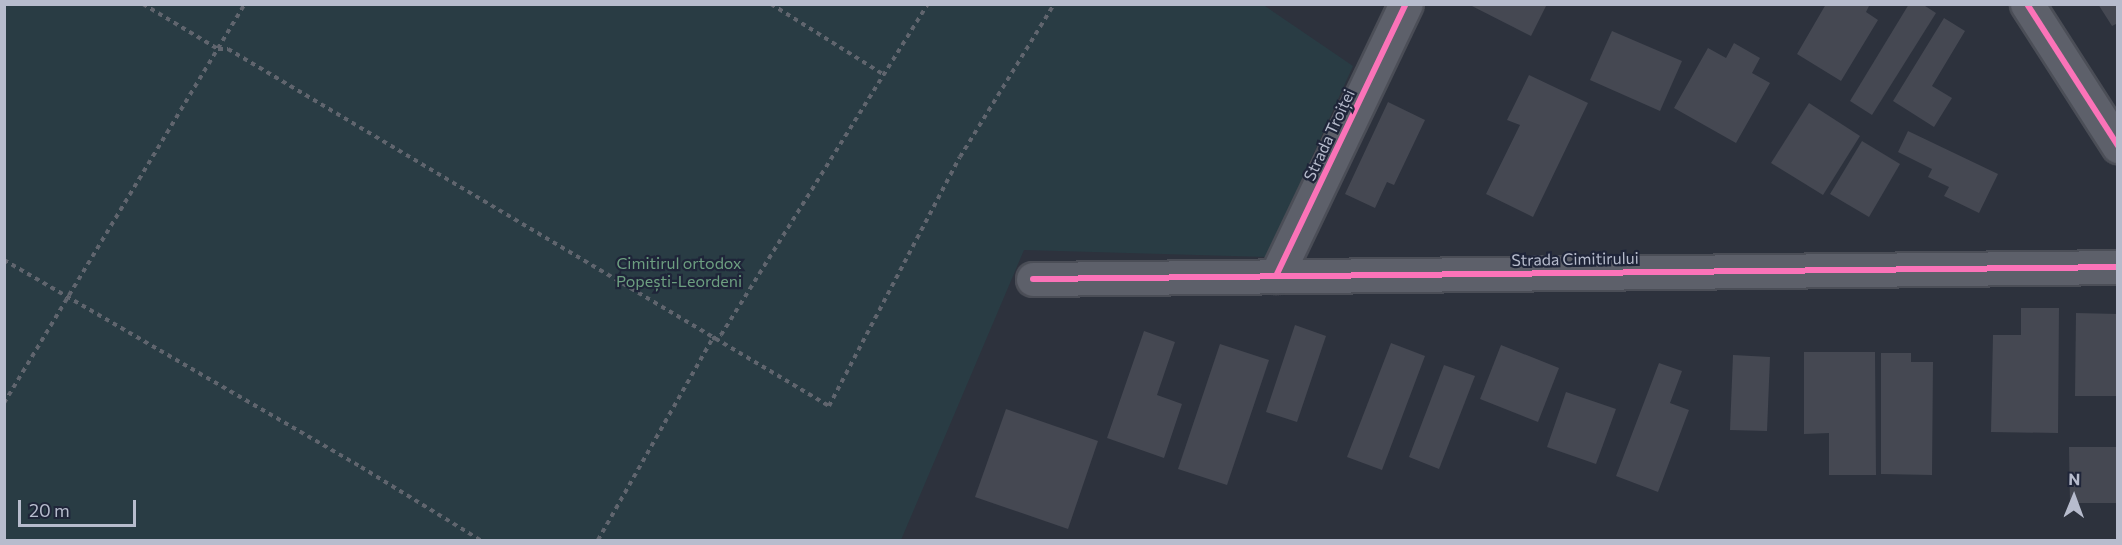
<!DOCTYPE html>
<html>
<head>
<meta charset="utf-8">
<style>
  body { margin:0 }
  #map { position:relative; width:2122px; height:545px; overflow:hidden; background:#2d323d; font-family:Commissioner,sans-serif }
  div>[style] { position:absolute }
  .green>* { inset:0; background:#293c44 }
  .building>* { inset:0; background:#454852 }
  .path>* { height:4px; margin-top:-2px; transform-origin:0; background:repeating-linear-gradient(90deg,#60656e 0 4.5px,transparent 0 9px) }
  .roads { filter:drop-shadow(2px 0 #4b4e57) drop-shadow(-2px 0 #4b4e57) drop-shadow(0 2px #4b4e57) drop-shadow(0 -2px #4b4e57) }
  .street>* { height:33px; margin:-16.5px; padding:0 16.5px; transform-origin:16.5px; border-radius:16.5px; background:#5d606a }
  .cycleway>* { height:6px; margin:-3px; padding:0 3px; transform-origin:3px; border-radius:3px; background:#fb73b8 }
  span { translate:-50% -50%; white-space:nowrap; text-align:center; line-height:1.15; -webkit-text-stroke:4.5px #1f2539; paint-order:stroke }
  .street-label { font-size:16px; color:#b7bccd }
  .park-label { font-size:16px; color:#6d9f80 }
  .frame { position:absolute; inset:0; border:6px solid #b7bccd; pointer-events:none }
  .north { position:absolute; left:2044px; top:467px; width:60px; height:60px; -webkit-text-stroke:4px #1f2539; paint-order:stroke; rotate:1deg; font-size:16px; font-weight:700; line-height:24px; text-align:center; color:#b7bccd }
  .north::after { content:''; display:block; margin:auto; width:21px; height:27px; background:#b7bccd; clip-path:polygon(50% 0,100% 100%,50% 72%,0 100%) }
  .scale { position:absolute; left:18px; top:500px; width:118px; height:27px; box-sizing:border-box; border:3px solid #b7bccd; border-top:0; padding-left:8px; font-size:18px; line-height:21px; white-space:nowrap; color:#b7bccd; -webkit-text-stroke:4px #1f2539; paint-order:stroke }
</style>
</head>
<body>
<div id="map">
  <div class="green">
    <div style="clip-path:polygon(1262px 4px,1353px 66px,1267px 257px,1024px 250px,901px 540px,5px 540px,4px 5px)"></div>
  </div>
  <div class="building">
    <div style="clip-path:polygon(1468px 4px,1547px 4px,1531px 36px)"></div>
    <div style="clip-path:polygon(1826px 4px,1870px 4px,1866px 12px,1878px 20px,1841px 81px,1797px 54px)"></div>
    <div style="clip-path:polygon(1909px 4px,1922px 4px,1936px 13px,1872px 115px,1850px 101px)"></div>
    <div style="clip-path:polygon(2098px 4px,2118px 4px,2118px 23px,2112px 26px)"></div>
    <div style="clip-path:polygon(1944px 18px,1965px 31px,1932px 86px,1952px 98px,1934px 127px,1893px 101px)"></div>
    <div style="clip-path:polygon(1612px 31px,1682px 61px,1660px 111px,1590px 80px)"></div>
    <div style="clip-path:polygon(1734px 43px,1760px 58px,1752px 73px,1770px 83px,1736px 143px,1674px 108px,1708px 48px,1726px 58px)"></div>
    <div style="clip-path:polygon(1529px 75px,1588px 103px,1533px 217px,1486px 194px,1520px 125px,1507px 120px)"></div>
    <div style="clip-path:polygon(1388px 102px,1425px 120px,1394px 185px,1387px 182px,1375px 208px,1345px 194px)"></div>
    <div style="clip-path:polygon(1809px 103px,1860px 136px,1823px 195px,1771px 163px)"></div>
    <div style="clip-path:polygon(1908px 131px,1998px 174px,1979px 213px,1944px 196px,1949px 187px,1928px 177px,1932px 169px,1898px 152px)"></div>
    <div style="clip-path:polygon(1862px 141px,1900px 164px,1869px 217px,1830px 194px)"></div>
    <div style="clip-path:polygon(2021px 308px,2059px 308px,2058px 433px,1991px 432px,1993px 335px,2021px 335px)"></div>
    <div style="clip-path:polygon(2076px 313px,2118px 314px,2117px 396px,2075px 396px)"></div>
    <div style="clip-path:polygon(1295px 325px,1326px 336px,1297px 422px,1266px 412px)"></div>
    <div style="clip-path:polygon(1144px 331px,1175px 342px,1157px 395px,1182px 404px,1164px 458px,1107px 438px)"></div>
    <div style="clip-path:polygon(1391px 343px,1425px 356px,1382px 470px,1347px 457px)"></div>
    <div style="clip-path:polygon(1220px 344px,1269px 360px,1227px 485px,1178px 469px)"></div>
    <div style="clip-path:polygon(1501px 345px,1559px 368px,1538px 422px,1480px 399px)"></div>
    <div style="clip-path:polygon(1804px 352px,1875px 352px,1876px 475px,1829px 475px,1829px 433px,1804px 434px)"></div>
    <div style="clip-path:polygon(1881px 353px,1911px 353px,1911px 362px,1933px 362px,1932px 475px,1881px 474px)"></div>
    <div style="clip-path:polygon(1733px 355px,1770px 357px,1767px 431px,1730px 430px)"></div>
    <div style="clip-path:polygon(1659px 363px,1682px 371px,1670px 403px,1689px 410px,1658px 492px,1616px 476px)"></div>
    <div style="clip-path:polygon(1444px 365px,1475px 376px,1439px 469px,1409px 457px)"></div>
    <div style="clip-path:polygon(1566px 392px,1616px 409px,1596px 464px,1547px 447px)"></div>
    <div style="clip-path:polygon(1006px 409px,1098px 441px,1068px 529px,975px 497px)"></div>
    <div style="clip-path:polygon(2069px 447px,2118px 447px,2118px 503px,2070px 503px)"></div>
  </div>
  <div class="path">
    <div style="left:143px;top:4px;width:87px;rotate:31deg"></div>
    <div style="left:218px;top:49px;width:10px"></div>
    <div style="left:228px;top:49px;width:699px;rotate:30.71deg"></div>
    <div style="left:829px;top:406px;width:281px;rotate:-62.3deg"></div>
    <div style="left:960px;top:157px;width:180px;rotate:-58.4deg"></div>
    <div style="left:771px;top:4px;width:133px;rotate:32.1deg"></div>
    <div style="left:4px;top:260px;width:413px;rotate:30.1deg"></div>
    <div style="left:361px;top:467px;width:140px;rotate:31.5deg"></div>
    <div style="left:4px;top:403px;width:466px;rotate:-58.9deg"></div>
    <div style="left:598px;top:540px;width:231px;rotate:-60.4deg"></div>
    <div style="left:712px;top:339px;width:10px;rotate:-24deg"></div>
    <div style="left:721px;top:335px;width:390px;rotate:-58deg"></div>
  </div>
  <div class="roads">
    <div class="street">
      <div style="left:2027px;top:4px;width:169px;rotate:57.3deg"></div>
      <div style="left:1276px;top:276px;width:301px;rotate:-64.5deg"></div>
      <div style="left:1033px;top:279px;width:1085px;rotate:-0.63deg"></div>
    </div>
  </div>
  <div class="cycleway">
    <div style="left:2027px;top:4px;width:169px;rotate:57.3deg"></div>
    <div style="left:1276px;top:276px;width:301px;rotate:-64.5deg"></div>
    <div style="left:1033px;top:279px;width:1085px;rotate:-0.63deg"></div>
  </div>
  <div class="street-label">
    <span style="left:1329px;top:135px;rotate:-65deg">Strada Troiței</span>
    <span style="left:1575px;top:259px;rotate:-1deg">Strada Cimitirului</span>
  </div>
  <div class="park-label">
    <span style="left:679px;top:272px">Cimitirul ortodox<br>Popești-Leordeni</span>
  </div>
  <div class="frame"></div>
  <div class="north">N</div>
  <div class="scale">20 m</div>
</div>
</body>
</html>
